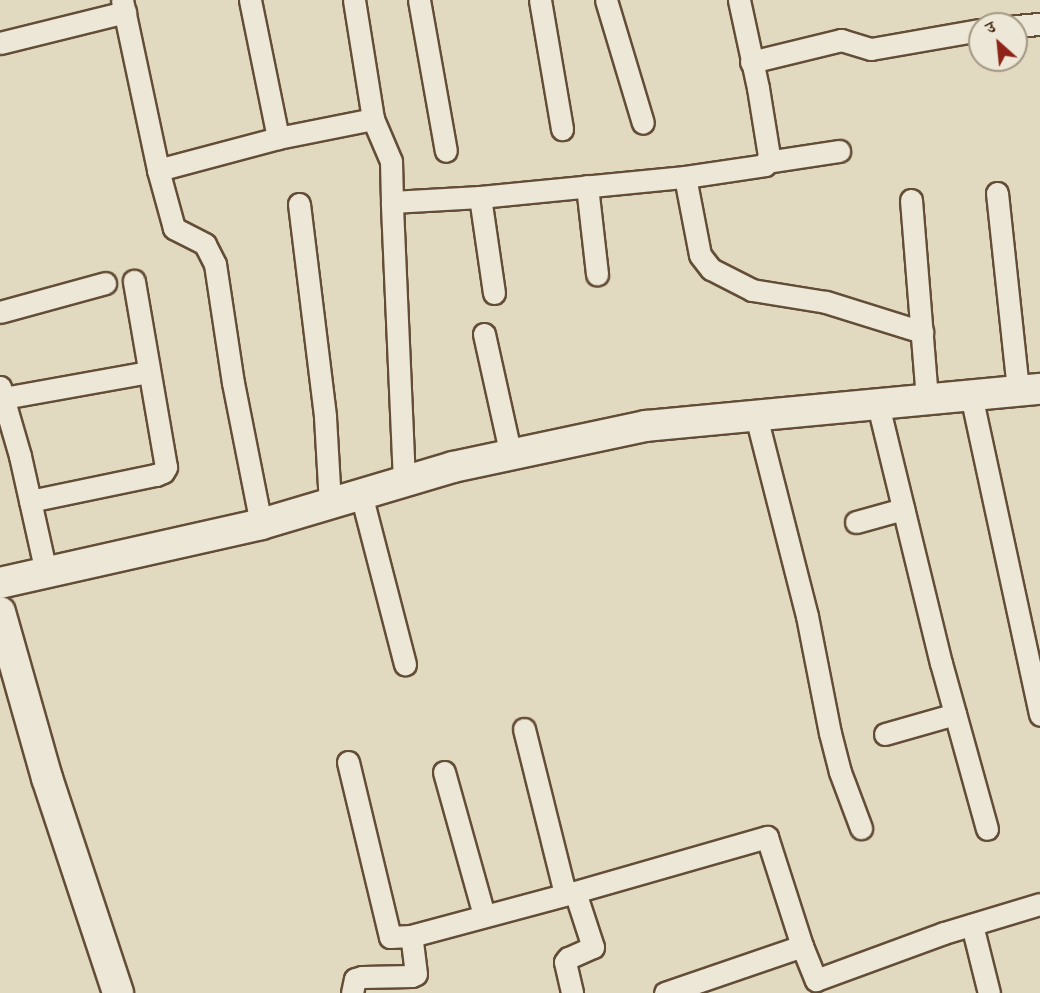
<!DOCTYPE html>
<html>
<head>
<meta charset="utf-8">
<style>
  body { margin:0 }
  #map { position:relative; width:1040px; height:993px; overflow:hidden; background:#e2dac0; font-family:"EB Garamond","Noto Serif Devanagari",serif }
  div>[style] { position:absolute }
  .roads { filter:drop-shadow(2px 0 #634d36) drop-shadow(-2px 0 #634d36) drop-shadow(0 2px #634d36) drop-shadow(0 -2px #634d36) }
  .street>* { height:21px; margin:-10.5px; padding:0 10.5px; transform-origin:10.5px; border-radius:10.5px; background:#ece7d6 }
  .secondary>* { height:30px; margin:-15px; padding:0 15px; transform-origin:15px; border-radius:15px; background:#ece7d6 }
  span { translate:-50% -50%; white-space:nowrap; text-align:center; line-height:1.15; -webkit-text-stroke:6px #ece7d6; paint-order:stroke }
  .north { position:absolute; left:968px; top:12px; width:60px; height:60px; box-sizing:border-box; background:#ece7d6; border:2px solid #a49784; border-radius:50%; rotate:333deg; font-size:16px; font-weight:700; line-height:24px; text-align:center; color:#391e08 }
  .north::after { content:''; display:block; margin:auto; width:21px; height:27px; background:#8f2418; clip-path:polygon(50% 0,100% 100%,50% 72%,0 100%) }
</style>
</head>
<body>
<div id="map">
  <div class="roads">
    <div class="street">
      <div style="left:122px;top:0;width:174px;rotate:78deg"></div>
      <div style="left:250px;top:0;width:141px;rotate:78.5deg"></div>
      <div style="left:354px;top:0;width:121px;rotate:80.9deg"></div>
      <div style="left:419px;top:0;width:153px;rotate:79.9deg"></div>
      <div style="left:540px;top:0;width:131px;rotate:80.3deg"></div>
      <div style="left:606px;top:0;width:128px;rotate:73.3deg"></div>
      <div style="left:1016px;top:26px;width:24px;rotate:-5deg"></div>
      <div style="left:0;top:43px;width:129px;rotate:-13.9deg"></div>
      <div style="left:751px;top:62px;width:93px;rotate:-13.7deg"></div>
      <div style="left:841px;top:40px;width:31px;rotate:17deg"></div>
      <div style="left:871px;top:49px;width:111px;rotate:-9.9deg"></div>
      <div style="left:766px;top:162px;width:74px;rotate:-8.6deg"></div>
      <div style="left:685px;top:177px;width:79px;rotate:79.1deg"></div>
      <div style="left:700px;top:255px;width:18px;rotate:52deg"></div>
      <div style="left:711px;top:269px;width:46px;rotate:27.1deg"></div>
      <div style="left:752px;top:290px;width:75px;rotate:9.2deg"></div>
      <div style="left:826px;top:302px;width:101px;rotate:17.4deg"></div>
      <div style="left:587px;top:186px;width:89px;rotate:83.5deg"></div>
      <div style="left:997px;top:193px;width:199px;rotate:83.9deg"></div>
      <div style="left:480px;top:197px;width:97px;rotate:81.7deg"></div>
      <div style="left:911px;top:200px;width:202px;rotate:85.4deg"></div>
      <div style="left:299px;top:204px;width:215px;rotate:83deg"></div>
      <div style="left:325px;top:417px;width:87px;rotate:86.7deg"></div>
      <div style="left:0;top:312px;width:109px;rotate:-15.4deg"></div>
      <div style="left:484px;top:334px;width:125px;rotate:77.5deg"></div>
      <div style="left:0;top:387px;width:72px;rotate:73.8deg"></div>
      <div style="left:20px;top:456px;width:119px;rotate:77.4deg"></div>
      <div style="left:971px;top:395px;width:327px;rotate:77.8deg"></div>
      <div style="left:4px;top:398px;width:147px;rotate:-10.2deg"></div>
      <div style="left:878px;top:405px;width:266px;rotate:76.3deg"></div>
      <div style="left:941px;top:663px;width:172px;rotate:74.5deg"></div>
      <div style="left:756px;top:416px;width:206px;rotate:75.7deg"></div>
      <div style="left:807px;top:616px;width:119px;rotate:78.9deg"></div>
      <div style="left:830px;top:733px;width:40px;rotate:75.6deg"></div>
      <div style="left:840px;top:772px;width:60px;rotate:69.4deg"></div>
      <div style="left:404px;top:481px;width:279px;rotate:-92.5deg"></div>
      <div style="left:392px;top:202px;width:88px;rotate:-3.3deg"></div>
      <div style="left:480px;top:197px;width:206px;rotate:-5.6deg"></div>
      <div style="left:685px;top:177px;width:81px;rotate:-8.5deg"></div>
      <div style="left:765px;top:165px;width:10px;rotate:-66deg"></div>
      <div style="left:769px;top:156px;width:69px;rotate:-99.2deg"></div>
      <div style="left:758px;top:88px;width:90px;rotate:-102.2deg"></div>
      <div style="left:361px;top:494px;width:176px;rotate:75.5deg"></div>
      <div style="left:30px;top:501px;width:129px;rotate:-11.7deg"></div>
      <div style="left:156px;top:475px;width:8px;rotate:-23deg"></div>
      <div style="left:163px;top:472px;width:6px;rotate:-59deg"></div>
      <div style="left:166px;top:467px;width:189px;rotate:-99.8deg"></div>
      <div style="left:856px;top:522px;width:49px;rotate:-15.5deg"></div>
      <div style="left:261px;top:524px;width:144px;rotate:-101.2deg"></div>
      <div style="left:233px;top:383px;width:120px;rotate:-98.6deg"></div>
      <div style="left:215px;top:264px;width:22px;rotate:-117deg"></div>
      <div style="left:205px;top:244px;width:35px;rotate:-153deg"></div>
      <div style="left:174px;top:228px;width:60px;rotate:-105.4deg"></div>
      <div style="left:158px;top:170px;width:124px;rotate:-14.9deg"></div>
      <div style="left:278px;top:138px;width:97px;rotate:-11.3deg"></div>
      <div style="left:373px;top:119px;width:46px;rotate:66.8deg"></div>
      <div style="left:391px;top:161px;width:41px;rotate:88.6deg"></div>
      <div style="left:524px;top:729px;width:170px;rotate:76deg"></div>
      <div style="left:885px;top:734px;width:73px;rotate:-15.9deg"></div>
      <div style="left:348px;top:762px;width:180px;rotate:76.5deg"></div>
      <div style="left:390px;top:937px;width:21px;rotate:-3deg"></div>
      <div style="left:444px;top:772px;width:148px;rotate:74.4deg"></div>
      <div style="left:575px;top:892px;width:200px;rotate:-16deg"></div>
      <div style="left:767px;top:837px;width:114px;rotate:72.2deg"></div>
      <div style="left:972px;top:925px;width:70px;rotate:76deg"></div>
      <div style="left:352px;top:993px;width:14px;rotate:-78deg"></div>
      <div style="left:355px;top:979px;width:7px;rotate:-16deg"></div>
      <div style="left:362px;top:977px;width:50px;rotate:-1.1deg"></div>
      <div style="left:412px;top:976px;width:4px;rotate:-27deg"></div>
      <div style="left:416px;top:974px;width:38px;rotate:-97deg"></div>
      <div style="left:411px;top:936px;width:170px;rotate:-15deg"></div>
      <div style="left:575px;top:892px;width:58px;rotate:71.9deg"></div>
      <div style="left:593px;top:947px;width:27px;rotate:156deg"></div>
      <div style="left:568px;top:958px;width:5px;rotate:127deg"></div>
      <div style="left:565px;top:962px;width:32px;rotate:77deg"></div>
      <div style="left:665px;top:993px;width:145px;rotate:-18.9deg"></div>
      <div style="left:802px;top:946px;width:37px;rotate:68deg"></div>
      <div style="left:816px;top:980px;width:136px;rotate:-20.2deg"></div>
      <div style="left:944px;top:933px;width:100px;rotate:-16.8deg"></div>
    </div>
    <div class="secondary">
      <div style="left:0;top:583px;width:268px;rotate:-12.7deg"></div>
      <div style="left:261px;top:524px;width:200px;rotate:-16.5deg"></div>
      <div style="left:453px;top:467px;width:197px;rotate:-12deg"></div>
      <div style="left:646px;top:426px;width:396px;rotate:-5.4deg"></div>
      <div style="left:0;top:612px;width:173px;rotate:74.2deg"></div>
      <div style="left:47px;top:778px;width:226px;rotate:71.7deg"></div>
    </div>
  </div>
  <div class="north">उ</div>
</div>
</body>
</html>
